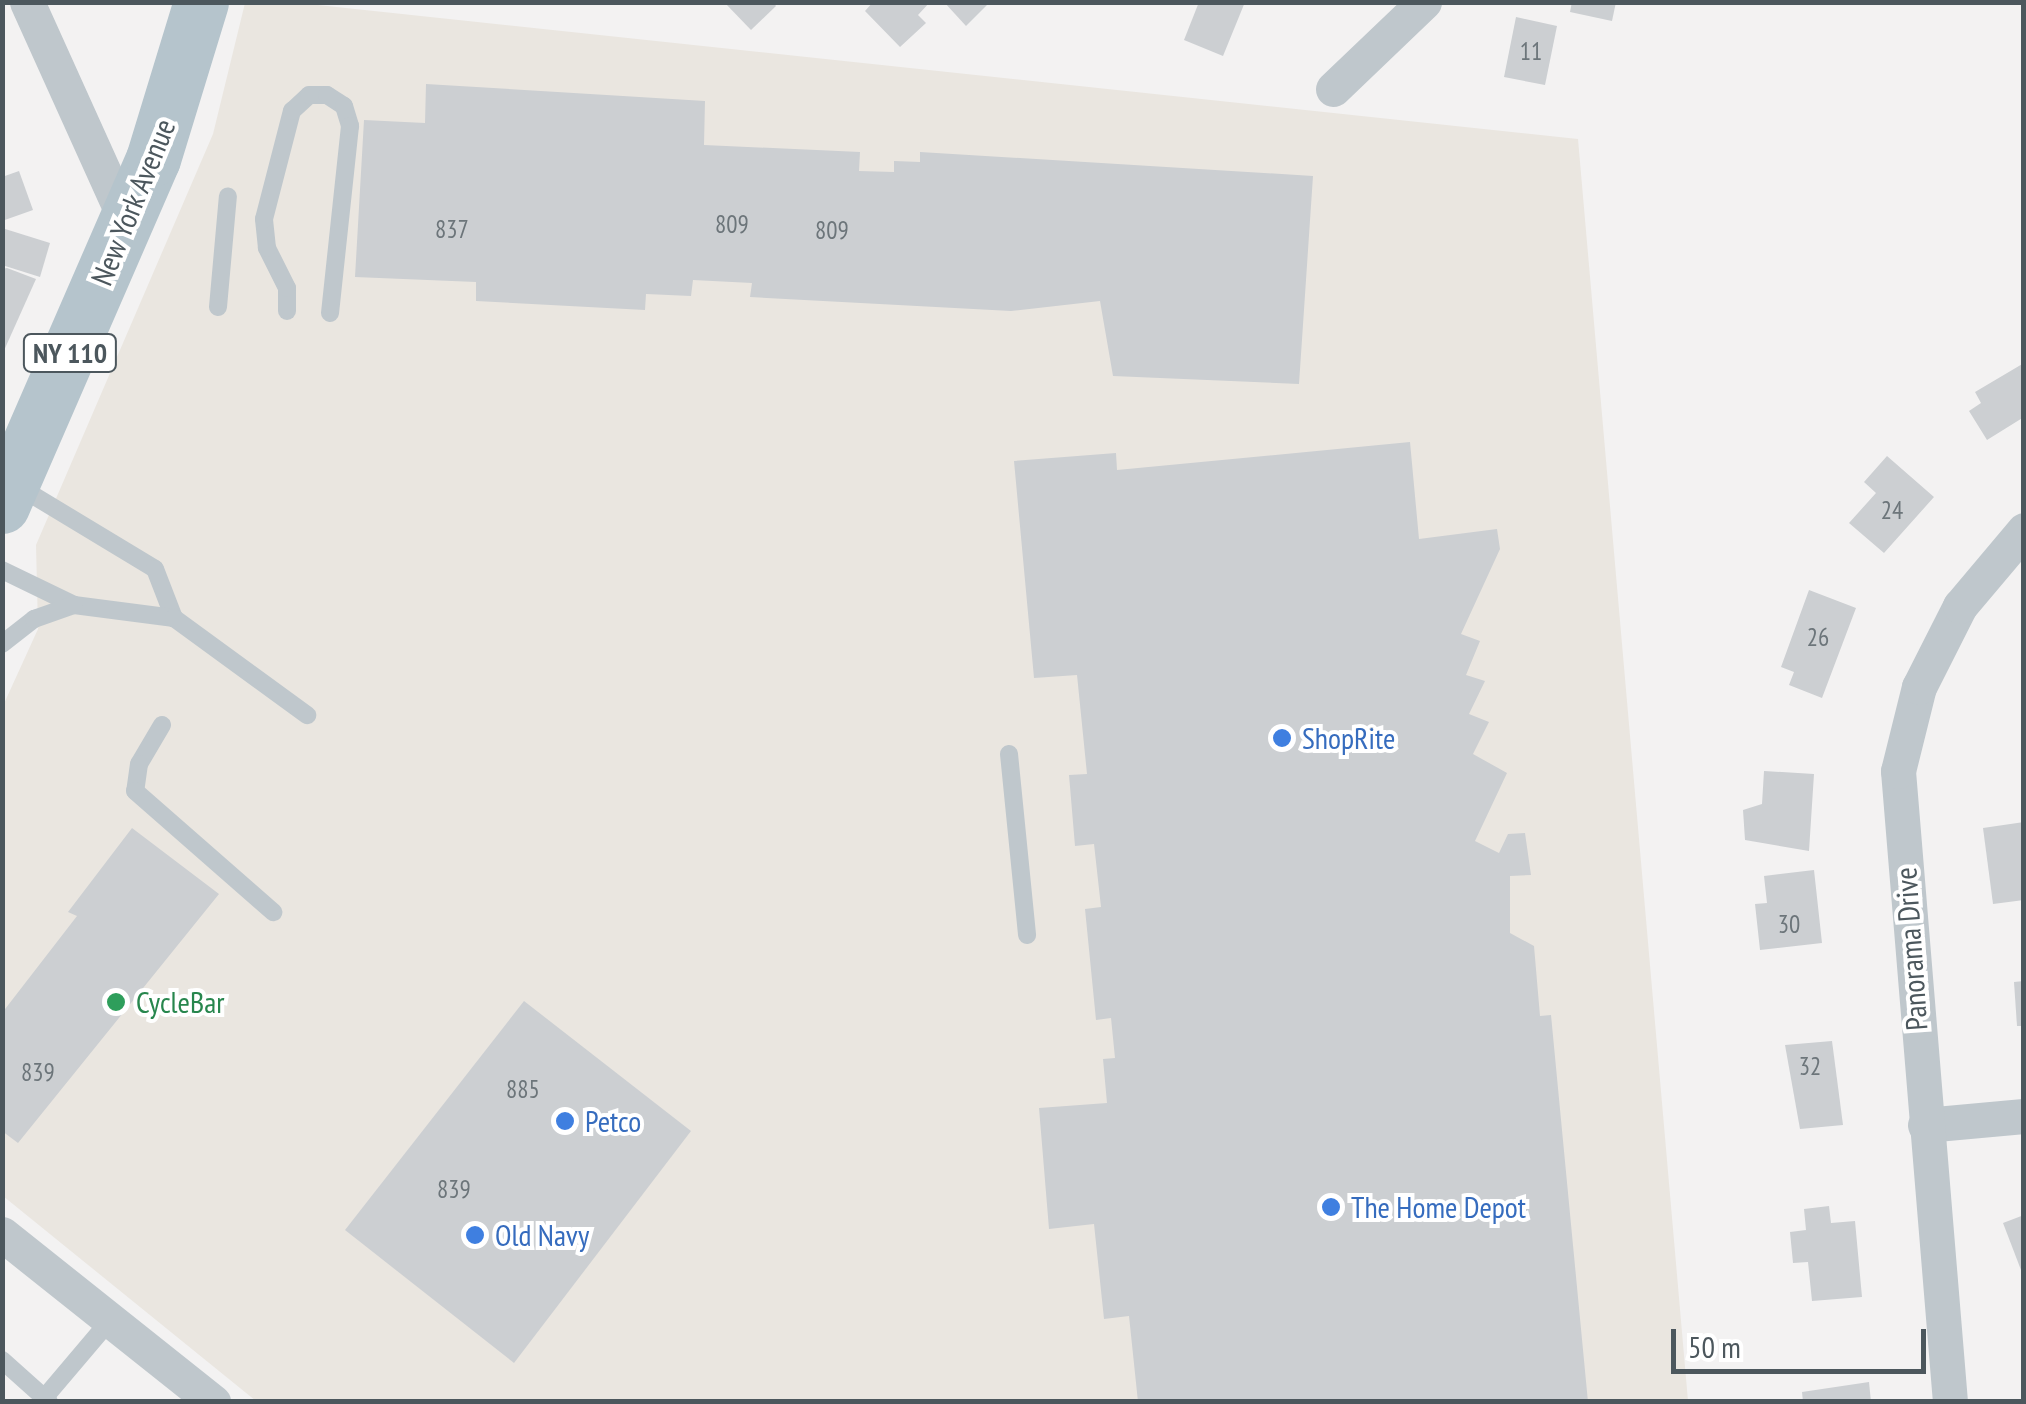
<!DOCTYPE html>
<html>
<head>
<meta charset="utf-8">
<style>
  body { margin:0 }
  #map { position:relative; width:2026px; height:1404px; overflow:hidden; background:#f3f2f2; font-family:"PT Sans Narrow",sans-serif }
  div>[style] { position:absolute }
  .commercial>* { inset:0; background:#eae6e0 }
  .building>* { inset:0; background:#cccfd2 }
  .lane>* { height:18px; margin:-9px; padding:0 9px; transform-origin:9px; border-radius:9px; background:#bfc7cc }
  .street>* { height:35px; margin:-17.5px; padding:0 17.5px; transform-origin:17.5px; border-radius:17.5px; background:#bfc7cc }
  .primary>* { height:55px; margin:-27.5px; padding:0 27.5px; transform-origin:27.5px; border-radius:27.5px; background:#b5c4cc }
  .dots>* { width:28px; height:28px; translate:-50% -50%; box-sizing:border-box; border:5px solid #fff; border-radius:50% }
  span { translate:-50% -50%; white-space:nowrap; text-align:center; line-height:1.15; -webkit-text-stroke:8px #fff; paint-order:stroke }
  .number-label { font-size:25px; color:#6c757a }
  .number-label span { -webkit-text-stroke-width:0 }
  .shield-label span { padding:2px 8px; background:#fff; border:2px solid; border-radius:8px; -webkit-text-stroke-width:0 }
  .shield-label { font-size:28px; color:#4c575d; font-weight:700 }
  .street-label { font-size:30px; color:#4c575d }
  .shop-label { font-size:30px; color:#366cbe }
  .left { translate:0 -50%; text-align:left }
  .leisure-label { font-size:30px; color:#27864d }
  .frame { position:absolute; inset:0; border:5px solid #4c575d; pointer-events:none }
  .scale { position:absolute; left:1671px; top:1329px; width:255px; height:45px; box-sizing:border-box; border:5px solid #4c575d; border-top:0; padding-left:12px; font-size:30px; line-height:35px; white-space:nowrap; color:#4c575d; -webkit-text-stroke:8px #fff; paint-order:stroke }
</style>
</head>
<body>
<div id="map">
  <div class="commercial">
    <div style="clip-path:polygon(245px 3px,299px 3px,1578px 139px,1688px 1401px,256px 1401px,3px 1196px,2px 708px,38px 629px,36px 545px,213px 134px)"></div>
  </div>
  <div class="building">
    <div style="clip-path:polygon(724px 2px,773px 2px,776px 6px,751px 30px)"></div>
    <div style="clip-path:polygon(873px 2px,930px 2px,918px 15px,926px 23px,900px 47px,865px 11px)"></div>
    <div style="clip-path:polygon(944px 2px,990px 2px,966px 26px)"></div>
    <div style="clip-path:polygon(1199px 2px,1245px 2px,1223px 56px,1184px 40px)"></div>
    <div style="clip-path:polygon(1572px 2px,1616px 2px,1612px 21px,1570px 12px)"></div>
    <div style="clip-path:polygon(1516px 17px,1557px 26px,1545px 85px,1504px 77px)"></div>
    <div style="clip-path:polygon(426px 84px,705px 101px,704px 145px,860px 152px,859px 171px,894px 172px,894px 161px,920px 162px,920px 152px,1313px 176px,1299px 384px,1113px 376px,1100px 301px,1011px 311px,750px 297px,752px 283px,693px 280px,691px 296px,646px 294px,645px 310px,476px 301px,476px 282px,355px 277px,364px 120px,425px 123px)"></div>
    <div style="clip-path:polygon(19px 171px,33px 210px,2px 221px,2px 177px)"></div>
    <div style="clip-path:polygon(2px 228px,50px 243px,40px 277px,2px 265px)"></div>
    <div style="clip-path:polygon(7px 268px,36px 279px,2px 355px,2px 269px)"></div>
    <div style="clip-path:polygon(2024px 363px,2024px 417px,1987px 440px,1969px 411px,1981px 403px,1975px 392px)"></div>
    <div style="clip-path:polygon(1410px 442px,1419px 539px,1497px 529px,1500px 549px,1461px 634px,1480px 641px,1466px 675px,1485px 681px,1469px 714px,1489px 722px,1473px 754px,1507px 773px,1475px 841px,1499px 853px,1508px 834px,1525px 833px,1531px 875px,1510px 876px,1510px 933px,1534px 946px,1540px 1016px,1551px 1015px,1588px 1402px,1138px 1402px,1129px 1316px,1104px 1319px,1094px 1224px,1049px 1229px,1039px 1108px,1107px 1103px,1103px 1059px,1115px 1058px,1111px 1018px,1096px 1020px,1085px 909px,1101px 907px,1094px 844px,1075px 846px,1069px 775px,1087px 774px,1077px 675px,1034px 678px,1014px 461px,1116px 453px,1117px 470px)"></div>
    <div style="clip-path:polygon(1887px 456px,1934px 497px,1884px 553px,1849px 523px,1876px 493px,1864px 482px)"></div>
    <div style="clip-path:polygon(1809px 590px,1856px 608px,1822px 698px,1789px 685px,1794px 672px,1781px 667px)"></div>
    <div style="clip-path:polygon(1764px 771px,1814px 774px,1809px 851px,1745px 840px,1743px 810px,1762px 804px)"></div>
    <div style="clip-path:polygon(2024px 822px,2024px 900px,1993px 904px,1983px 828px)"></div>
    <div style="clip-path:polygon(132px 828px,219px 894px,18px 1143px,2px 1131px,2px 1013px,77px 916px,68px 912px)"></div>
    <div style="clip-path:polygon(1814px 870px,1822px 943px,1760px 950px,1755px 904px,1767px 903px,1764px 876px)"></div>
    <div style="clip-path:polygon(2024px 981px,2024px 1026px,2017px 1026px,2014px 982px)"></div>
    <div style="clip-path:polygon(524px 1001px,691px 1131px,514px 1363px,345px 1230px)"></div>
    <div style="clip-path:polygon(1832px 1041px,1843px 1125px,1800px 1129px,1785px 1045px)"></div>
    <div style="clip-path:polygon(1829px 1206px,1831px 1223px,1855px 1221px,1862px 1297px,1812px 1301px,1808px 1262px,1793px 1263px,1790px 1232px,1806px 1230px,1804px 1209px)"></div>
    <div style="clip-path:polygon(2024px 1215px,2024px 1269px,2021px 1270px,2003px 1223px)"></div>
    <div style="clip-path:polygon(1869px 1382px,1871px 1402px,1803px 1402px,1802px 1392px)"></div>
  </div>
  <div class="lane">
    <div style="left:218px;top:307px;width:111px;rotate:-84.9deg"></div>
    <div style="left:287px;top:311px;width:23px;rotate:-90deg"></div>
    <div style="left:287px;top:288px;width:45px;rotate:-116.6deg"></div>
    <div style="left:267px;top:248px;width:29px;rotate:-96deg"></div>
    <div style="left:264px;top:219px;width:112px;rotate:-75.5deg"></div>
    <div style="left:292px;top:111px;width:23px;rotate:-43deg"></div>
    <div style="left:309px;top:95px;width:18px"></div>
    <div style="left:327px;top:95px;width:20px;rotate:33deg"></div>
    <div style="left:344px;top:106px;width:21px;rotate:73deg"></div>
    <div style="left:350px;top:126px;width:188px;rotate:96.1deg"></div>
    <div style="left:16px;top:485px;width:162px;rotate:31.1deg"></div>
    <div style="left:155px;top:569px;width:53px;rotate:68.8deg"></div>
    <div style="left:2px;top:570px;width:80px;rotate:25.9deg"></div>
    <div style="left:74px;top:605px;width:101px;rotate:7.4deg"></div>
    <div style="left:174px;top:618px;width:165px;rotate:36.1deg"></div>
    <div style="left:2px;top:644px;width:41px;rotate:-38deg"></div>
    <div style="left:34px;top:619px;width:42px;rotate:-19.3deg"></div>
    <div style="left:162px;top:725px;width:45px;rotate:120.5deg"></div>
    <div style="left:139px;top:764px;width:27px;rotate:98deg"></div>
    <div style="left:135px;top:791px;width:184px;rotate:41.2deg"></div>
    <div style="left:1009px;top:754px;width:182px;rotate:84.3deg"></div>
    <div style="left:2px;top:1360px;width:63px;rotate:41.8deg"></div>
    <div style="left:45px;top:1397px;width:104px;rotate:-49.7deg"></div>
  </div>
  <div class="street">
    <div style="left:27px;top:2px;width:243px;rotate:65.7deg"></div>
    <div style="left:1333px;top:89px;width:126px;rotate:-43.7deg"></div>
    <div style="left:1925px;top:1125px;width:99px;rotate:-5.2deg"></div>
    <div style="left:2px;top:1234px;width:270px;rotate:38.5deg"></div>
    <div style="left:1950px;top:1402px;width:633px;rotate:-94.71deg"></div>
    <div style="left:1898px;top:771px;width:87px;rotate:-76deg"></div>
    <div style="left:1919px;top:687px;width:91px;rotate:-63.2deg"></div>
    <div style="left:1960px;top:606px;width:99px;rotate:-49.9deg"></div>
  </div>
  <div class="primary">
    <div style="left:2px;top:506px;width:378px;rotate:-66.5deg"></div>
    <div style="left:153px;top:159px;width:164px;rotate:-73deg"></div>
  </div>
  <div class="dots">
    <div style="left:1282px;top:738px;background:#3f7fe0"></div>
    <div style="left:116px;top:1002px;background:#2e9e5b"></div>
    <div style="left:565px;top:1121px;background:#3f7fe0"></div>
    <div style="left:1331px;top:1207px;background:#3f7fe0"></div>
    <div style="left:475px;top:1235px;background:#3f7fe0"></div>
  </div>
  <div class="number-label">
    <span style="left:1531px;top:51px">11</span>
    <span style="left:732px;top:224px">809</span>
    <span style="left:452px;top:229px">837</span>
    <span style="left:832px;top:230px">809</span>
    <span style="left:1892px;top:510px">24</span>
    <span style="left:1818px;top:637px">26</span>
    <span style="left:1789px;top:924px">30</span>
    <span style="left:1810px;top:1066px">32</span>
    <span style="left:38px;top:1072px">839</span>
    <span style="left:523px;top:1089px">885</span>
    <span style="left:454px;top:1189px">839</span>
  </div>
  <div class="shield-label">
    <span style="left:70px;top:353px">NY 110</span>
  </div>
  <div class="street-label">
    <span style="left:133px;top:202px;rotate:-68deg">New York Avenue</span>
    <span style="left:1911px;top:949px;rotate:-94deg">Panorama Drive</span>
  </div>
  <div class="shop-label">
    <span class="left" style="left:1302px;top:738px">ShopRite</span>
    <span class="left" style="left:585px;top:1121px">Petco</span>
    <span class="left" style="left:1351px;top:1207px">The Home Depot</span>
    <span class="left" style="left:495px;top:1235px">Old Navy</span>
  </div>
  <div class="leisure-label">
    <span class="left" style="left:136px;top:1002px">CycleBar</span>
  </div>
  <div class="frame"></div>
  <div class="scale">50 m</div>
</div>
</body>
</html>
